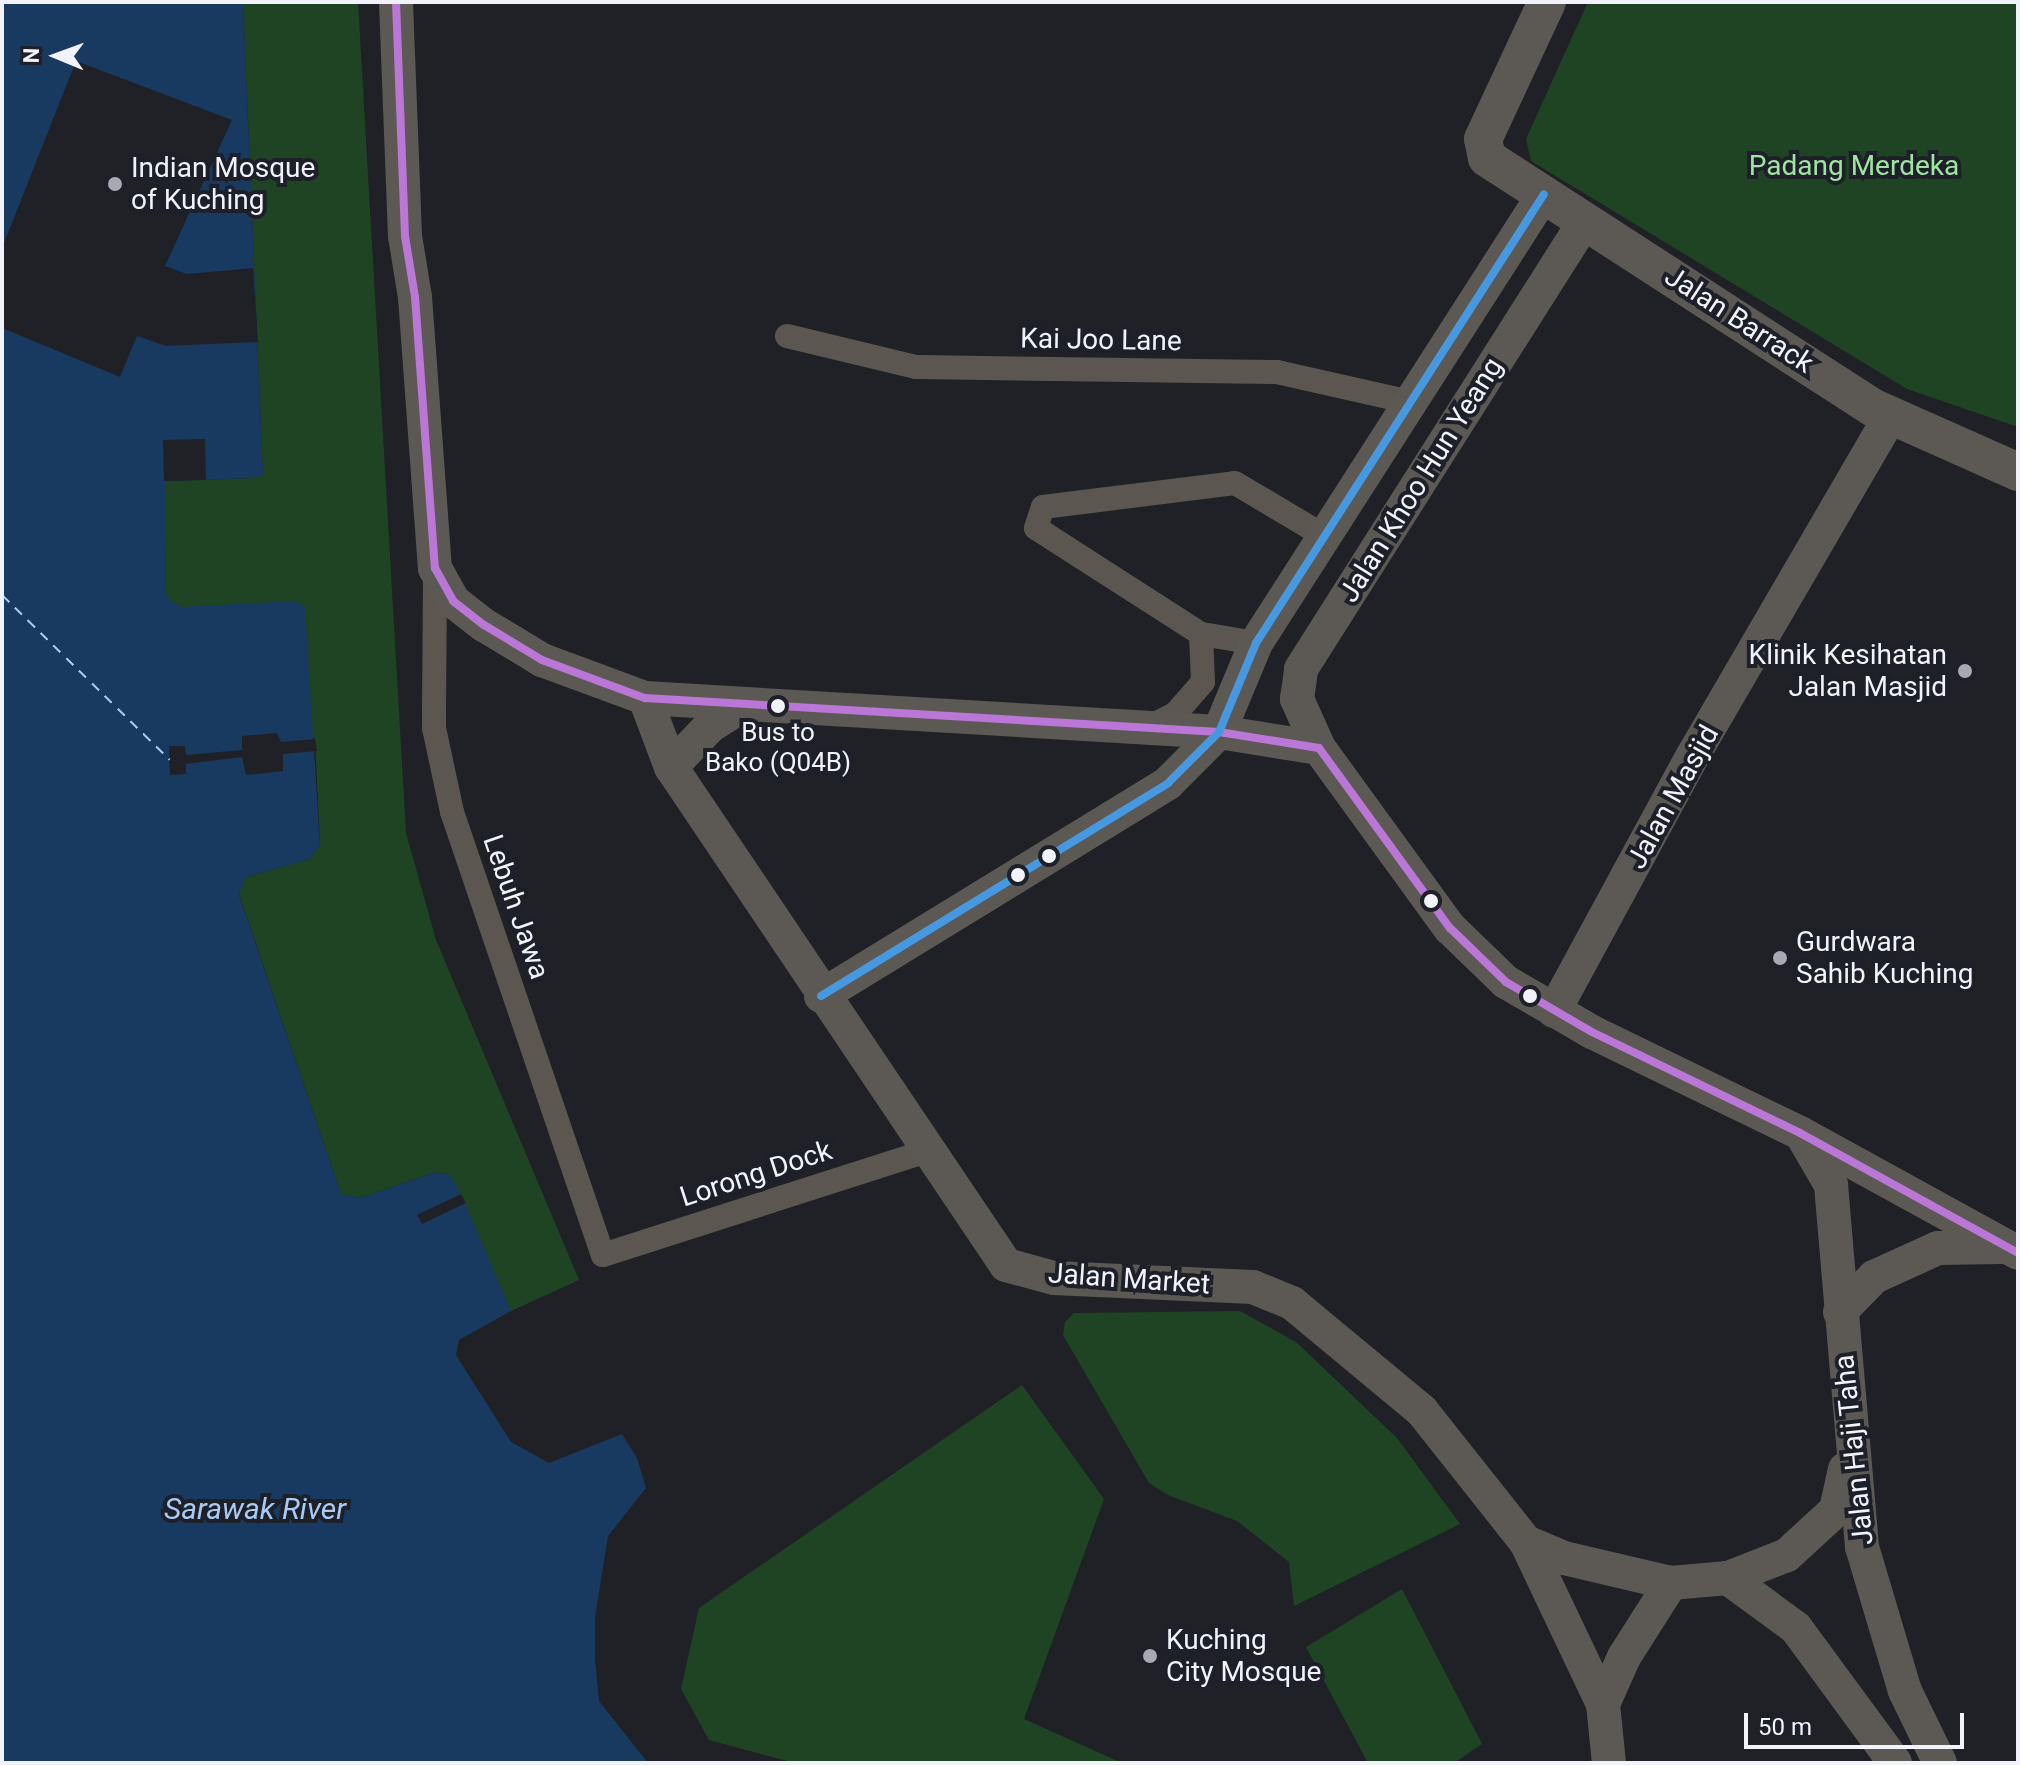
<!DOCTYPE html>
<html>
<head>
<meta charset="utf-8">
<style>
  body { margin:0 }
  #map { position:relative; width:2020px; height:1765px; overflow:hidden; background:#202126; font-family:Roboto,sans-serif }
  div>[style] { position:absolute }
  .green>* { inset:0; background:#1f4423 }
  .water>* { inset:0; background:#183a61 }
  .pier>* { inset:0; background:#202126 }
  .ferry>* { height:2px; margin-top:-1px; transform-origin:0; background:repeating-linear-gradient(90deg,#a8caf3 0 10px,transparent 0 18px) }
  .street>* { height:24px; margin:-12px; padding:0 12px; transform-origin:12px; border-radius:12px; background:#5b5750 }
  .secondary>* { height:34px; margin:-17px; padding:0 17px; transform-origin:17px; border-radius:17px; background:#5c5954 }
  .primary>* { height:38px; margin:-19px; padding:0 19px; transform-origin:19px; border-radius:19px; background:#5c5853 }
  .bus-1>* { height:8px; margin:-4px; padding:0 4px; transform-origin:4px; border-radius:4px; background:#ba77d6 }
  .bus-2>* { height:8px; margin:-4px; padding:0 4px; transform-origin:4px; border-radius:4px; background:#4699e1 }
  .dots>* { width:22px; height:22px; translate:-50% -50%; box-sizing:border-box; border:4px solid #1d1f29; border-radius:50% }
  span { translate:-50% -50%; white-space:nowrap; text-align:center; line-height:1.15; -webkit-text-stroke:8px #1d1f29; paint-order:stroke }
  .bus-label { font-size:26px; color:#f2f3fa }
  .park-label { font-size:28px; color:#9fe4a1 }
  .poi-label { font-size:28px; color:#f2f3fa }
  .left { translate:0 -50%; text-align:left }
  .right { translate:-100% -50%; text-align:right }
  .street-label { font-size:28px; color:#f2f3fa }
  .water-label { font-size:30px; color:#a8caf3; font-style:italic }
  .frame { position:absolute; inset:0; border:4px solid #f2f3fa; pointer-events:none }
  .north { position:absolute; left:16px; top:16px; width:80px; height:80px; -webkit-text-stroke:6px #1d1f29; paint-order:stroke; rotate:271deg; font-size:22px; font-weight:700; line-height:32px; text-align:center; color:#f2f3fa }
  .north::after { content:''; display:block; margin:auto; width:28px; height:36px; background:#f2f3fa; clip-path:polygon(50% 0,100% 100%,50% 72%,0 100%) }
  .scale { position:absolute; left:1744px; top:1713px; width:220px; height:36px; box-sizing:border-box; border:4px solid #f2f3fa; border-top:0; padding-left:10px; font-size:24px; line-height:28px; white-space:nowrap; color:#f2f3fa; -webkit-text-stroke:6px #1d1f29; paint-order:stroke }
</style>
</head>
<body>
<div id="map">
  <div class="green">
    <div style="clip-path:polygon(243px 2px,358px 2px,406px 833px,436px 940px,579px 1280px,511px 1311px,450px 1175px,436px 1172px,360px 1198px,341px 1194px,239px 894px,246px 877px,310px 859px,320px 845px,315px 739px,166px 596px,164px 481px,256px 478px,263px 473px)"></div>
    <div style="clip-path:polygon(1588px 2px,2018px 2px,2018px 427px,1907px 389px,1531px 161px,1526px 139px)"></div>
    <div style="clip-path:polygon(1240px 1311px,1296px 1342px,1397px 1438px,1460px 1524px,1294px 1606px,1289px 1562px,1237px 1521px,1168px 1495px,1149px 1483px,1063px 1335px,1065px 1322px,1074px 1313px)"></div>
    <div style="clip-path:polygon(1022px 1385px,1104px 1499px,1024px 1719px,1122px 1763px,795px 1763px,709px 1740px,681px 1689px,699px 1608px)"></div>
    <div style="clip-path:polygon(1402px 1589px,1482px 1744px,1454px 1763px,1368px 1763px,1306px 1647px)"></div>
  </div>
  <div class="water">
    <div style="clip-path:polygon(2px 2px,243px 2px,263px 474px,257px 478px,165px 481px,166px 596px,181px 607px,297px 601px,305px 608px,320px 845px,310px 859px,246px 877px,239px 895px,341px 1194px,360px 1198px,436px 1172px,450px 1175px,461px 1194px,511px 1311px,459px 1340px,456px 1355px,511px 1442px,549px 1463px,622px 1434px,637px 1458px,646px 1488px,608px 1536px,595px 1617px,595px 1660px,599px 1701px,648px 1763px,2px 1763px)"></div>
  </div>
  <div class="pier">
    <div style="clip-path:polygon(76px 61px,232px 120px,165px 266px,187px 274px,253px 268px,258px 342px,166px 346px,137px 336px,120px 377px,2px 328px,2px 248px)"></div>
    <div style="clip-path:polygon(205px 439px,206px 480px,164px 481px,163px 440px)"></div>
    <div style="clip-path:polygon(277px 733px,281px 742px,315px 739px,317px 751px,283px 754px,283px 771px,246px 775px,242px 757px,186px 764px,186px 774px,170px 775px,169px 746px,185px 746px,186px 755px,242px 750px,242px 736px)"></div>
    <div style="clip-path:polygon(461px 1194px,466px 1203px,422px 1224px,417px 1215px)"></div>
  </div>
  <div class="ferry">
    <div style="left:2px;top:595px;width:235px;rotate:44.5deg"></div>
  </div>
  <div class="street">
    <div style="left:787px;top:336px;width:133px;rotate:13.5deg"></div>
    <div style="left:916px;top:367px;width:361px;rotate:0.8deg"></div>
    <div style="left:1277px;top:372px;width:141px;rotate:12.7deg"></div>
    <div style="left:435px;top:572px;width:156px;rotate:90.4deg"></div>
    <div style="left:434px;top:728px;width:86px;rotate:77.9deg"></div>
    <div style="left:452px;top:812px;width:468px;rotate:71.2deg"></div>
    <div style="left:603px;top:1255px;width:340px;rotate:-17.8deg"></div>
    <div style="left:1256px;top:643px;width:56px;rotate:-170.7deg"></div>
    <div style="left:1201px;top:634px;width:196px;rotate:-147.3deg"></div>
    <div style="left:1036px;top:528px;width:22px;rotate:-72deg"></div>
    <div style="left:1043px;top:507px;width:193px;rotate:-7.1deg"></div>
    <div style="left:1235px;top:483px;width:106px;rotate:30.7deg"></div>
    <div style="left:1149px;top:727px;width:30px;rotate:-27deg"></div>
    <div style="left:1176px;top:713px;width:41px;rotate:-48.9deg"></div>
    <div style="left:1203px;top:682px;width:48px;rotate:-92.4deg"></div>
  </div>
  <div class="secondary">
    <div style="left:396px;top:2px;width:234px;rotate:87.8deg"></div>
    <div style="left:405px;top:236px;width:62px;rotate:80.7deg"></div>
    <div style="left:415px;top:297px;width:272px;rotate:85.8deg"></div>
    <div style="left:435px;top:568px;width:38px;rotate:61deg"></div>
    <div style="left:453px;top:601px;width:39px;rotate:38deg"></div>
    <div style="left:484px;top:625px;width:68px;rotate:31.1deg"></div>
    <div style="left:542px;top:660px;width:110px;rotate:20.3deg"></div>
    <div style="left:645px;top:698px;width:575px;rotate:3.39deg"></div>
    <div style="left:1219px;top:732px;width:101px;rotate:9.1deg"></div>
    <div style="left:1319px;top:748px;width:223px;rotate:54deg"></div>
    <div style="left:1450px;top:928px;width:78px;rotate:44deg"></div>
    <div style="left:1506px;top:982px;width:99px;rotate:30.2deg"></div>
    <div style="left:1592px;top:1032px;width:231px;rotate:25.9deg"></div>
    <div style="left:1800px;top:1133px;width:249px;rotate:28.8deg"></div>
    <div style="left:645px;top:698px;width:74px;rotate:69.4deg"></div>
    <div style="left:671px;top:767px;width:600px;rotate:56.07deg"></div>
    <div style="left:1006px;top:1265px;width:50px;rotate:15.2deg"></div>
    <div style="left:1054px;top:1278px;width:199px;rotate:2.6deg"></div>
    <div style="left:1253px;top:1287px;width:42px;rotate:22.3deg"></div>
    <div style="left:1292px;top:1303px;width:169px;rotate:39.7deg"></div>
    <div style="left:1422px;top:1411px;width:167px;rotate:51.6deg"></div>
    <div style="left:1526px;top:1542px;width:41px;rotate:22.8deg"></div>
    <div style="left:1564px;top:1558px;width:110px;rotate:13.2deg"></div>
    <div style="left:1319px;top:748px;width:54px;rotate:-114.2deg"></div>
    <div style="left:1297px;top:699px;width:30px;rotate:-82deg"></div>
    <div style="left:1301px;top:669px;width:530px;rotate:-57.63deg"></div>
    <div style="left:671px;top:767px;width:57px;rotate:-46.4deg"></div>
    <div style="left:710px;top:726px;width:41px;rotate:-32.2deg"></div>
    <div style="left:821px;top:996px;width:407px;rotate:-31.5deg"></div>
    <div style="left:1168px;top:783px;width:72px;rotate:-45deg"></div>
    <div style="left:1219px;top:732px;width:96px;rotate:-67.4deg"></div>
    <div style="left:1256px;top:643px;width:533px;rotate:-57.32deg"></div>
    <div style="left:1554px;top:1011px;width:289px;rotate:-61.5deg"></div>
    <div style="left:1692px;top:757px;width:393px;rotate:-59.8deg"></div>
    <div style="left:1803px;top:1137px;width:56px;rotate:59.7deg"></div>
    <div style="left:1831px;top:1185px;width:363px;rotate:85.1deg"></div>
    <div style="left:1862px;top:1547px;width:150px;rotate:73.4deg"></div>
    <div style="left:1905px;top:1691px;width:80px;rotate:64.1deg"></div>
    <div style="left:1840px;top:1312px;width:49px;rotate:-45.8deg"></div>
    <div style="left:1874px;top:1277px;width:70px;rotate:-24.4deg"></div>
    <div style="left:1938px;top:1248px;width:62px;rotate:-0.9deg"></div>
    <div style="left:1526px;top:1542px;width:179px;rotate:64.6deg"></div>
    <div style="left:1603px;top:1704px;width:59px;rotate:84.2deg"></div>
    <div style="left:1728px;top:1578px;width:84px;rotate:36.3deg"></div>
    <div style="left:1796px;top:1628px;width:167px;rotate:53.7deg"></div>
    <div style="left:1603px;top:1704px;width:51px;rotate:-65.9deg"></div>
    <div style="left:1624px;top:1657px;width:88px;rotate:-57.6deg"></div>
    <div style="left:1671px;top:1583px;width:57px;rotate:-5deg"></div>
    <div style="left:1728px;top:1578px;width:63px;rotate:-21.3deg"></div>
    <div style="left:1787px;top:1555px;width:67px;rotate:-42.6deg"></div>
    <div style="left:1836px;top:1510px;width:42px;rotate:-77.6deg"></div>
  </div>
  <div class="primary">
    <div style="left:1547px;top:2px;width:151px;rotate:115deg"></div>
    <div style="left:1483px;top:139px;width:19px;rotate:78deg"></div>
    <div style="left:1487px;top:158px;width:459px;rotate:32.9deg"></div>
    <div style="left:1872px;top:407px;width:160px;rotate:24deg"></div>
  </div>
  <div class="bus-1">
    <div style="left:396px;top:2px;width:234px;rotate:87.8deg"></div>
    <div style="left:405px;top:236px;width:62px;rotate:80.7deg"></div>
    <div style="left:415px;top:297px;width:272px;rotate:85.8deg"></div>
    <div style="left:435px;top:568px;width:38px;rotate:61deg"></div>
    <div style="left:453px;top:601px;width:39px;rotate:38deg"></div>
    <div style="left:484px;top:625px;width:68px;rotate:31.1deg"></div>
    <div style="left:542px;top:660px;width:110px;rotate:20.3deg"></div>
    <div style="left:645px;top:698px;width:575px;rotate:3.39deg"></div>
    <div style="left:1219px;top:732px;width:101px;rotate:9.1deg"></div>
    <div style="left:1319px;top:748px;width:223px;rotate:54deg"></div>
    <div style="left:1450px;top:928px;width:78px;rotate:44deg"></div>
    <div style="left:1506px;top:982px;width:99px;rotate:30.2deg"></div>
    <div style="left:1592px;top:1032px;width:231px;rotate:25.9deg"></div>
    <div style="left:1800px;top:1133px;width:249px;rotate:28.8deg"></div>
  </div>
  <div class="bus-2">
    <div style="left:821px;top:996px;width:407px;rotate:-31.5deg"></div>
    <div style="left:1168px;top:783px;width:72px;rotate:-45deg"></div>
    <div style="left:1219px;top:732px;width:96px;rotate:-67.4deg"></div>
    <div style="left:1256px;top:643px;width:533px;rotate:-57.32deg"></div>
  </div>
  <div class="dots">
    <div style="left:115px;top:184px;background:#a8aab0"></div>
    <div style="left:1965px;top:671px;background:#a8aab0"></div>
    <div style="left:778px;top:706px;background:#f2f3fa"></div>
    <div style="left:1049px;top:856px;background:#f2f3fa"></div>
    <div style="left:1018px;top:875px;background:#f2f3fa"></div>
    <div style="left:1431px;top:901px;background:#f2f3fa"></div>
    <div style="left:1780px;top:958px;background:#a8aab0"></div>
    <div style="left:1530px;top:996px;background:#f2f3fa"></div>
    <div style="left:1150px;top:1656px;background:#a8aab0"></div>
  </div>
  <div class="bus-label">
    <span style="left:778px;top:748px">Bus to<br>Bako (Q04B)</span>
  </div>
  <div class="park-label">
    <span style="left:1854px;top:166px">Padang Merdeka</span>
  </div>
  <div class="poi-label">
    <span class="left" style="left:131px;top:184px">Indian Mosque<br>of Kuching</span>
    <span class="right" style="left:1947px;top:671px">Klinik Kesihatan<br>Jalan Masjid</span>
    <span class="left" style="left:1796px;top:958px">Gurdwara<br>Sahib Kuching</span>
    <span class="left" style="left:1166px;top:1656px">Kuching<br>City Mosque</span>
  </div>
  <div class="street-label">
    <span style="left:1739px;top:320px;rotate:33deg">Jalan Barrack</span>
    <span style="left:1101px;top:340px;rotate:1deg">Kai Joo Lane</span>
    <span style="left:1421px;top:480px;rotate:-58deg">Jalan Khoo Hun Yeang</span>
    <span style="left:1673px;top:797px;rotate:-61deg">Jalan Masjid</span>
    <span style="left:516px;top:907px;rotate:71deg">Lebuh Jawa</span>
    <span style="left:756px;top:1174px;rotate:-18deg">Lorong Dock</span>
    <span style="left:1129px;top:1279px;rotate:4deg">Jalan Market</span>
    <span style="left:1854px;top:1450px;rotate:-96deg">Jalan Haji Taha</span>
  </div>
  <div class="water-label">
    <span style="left:255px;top:1509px">Sarawak River</span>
  </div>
  <div class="frame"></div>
  <div class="north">N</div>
  <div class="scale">50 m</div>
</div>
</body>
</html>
